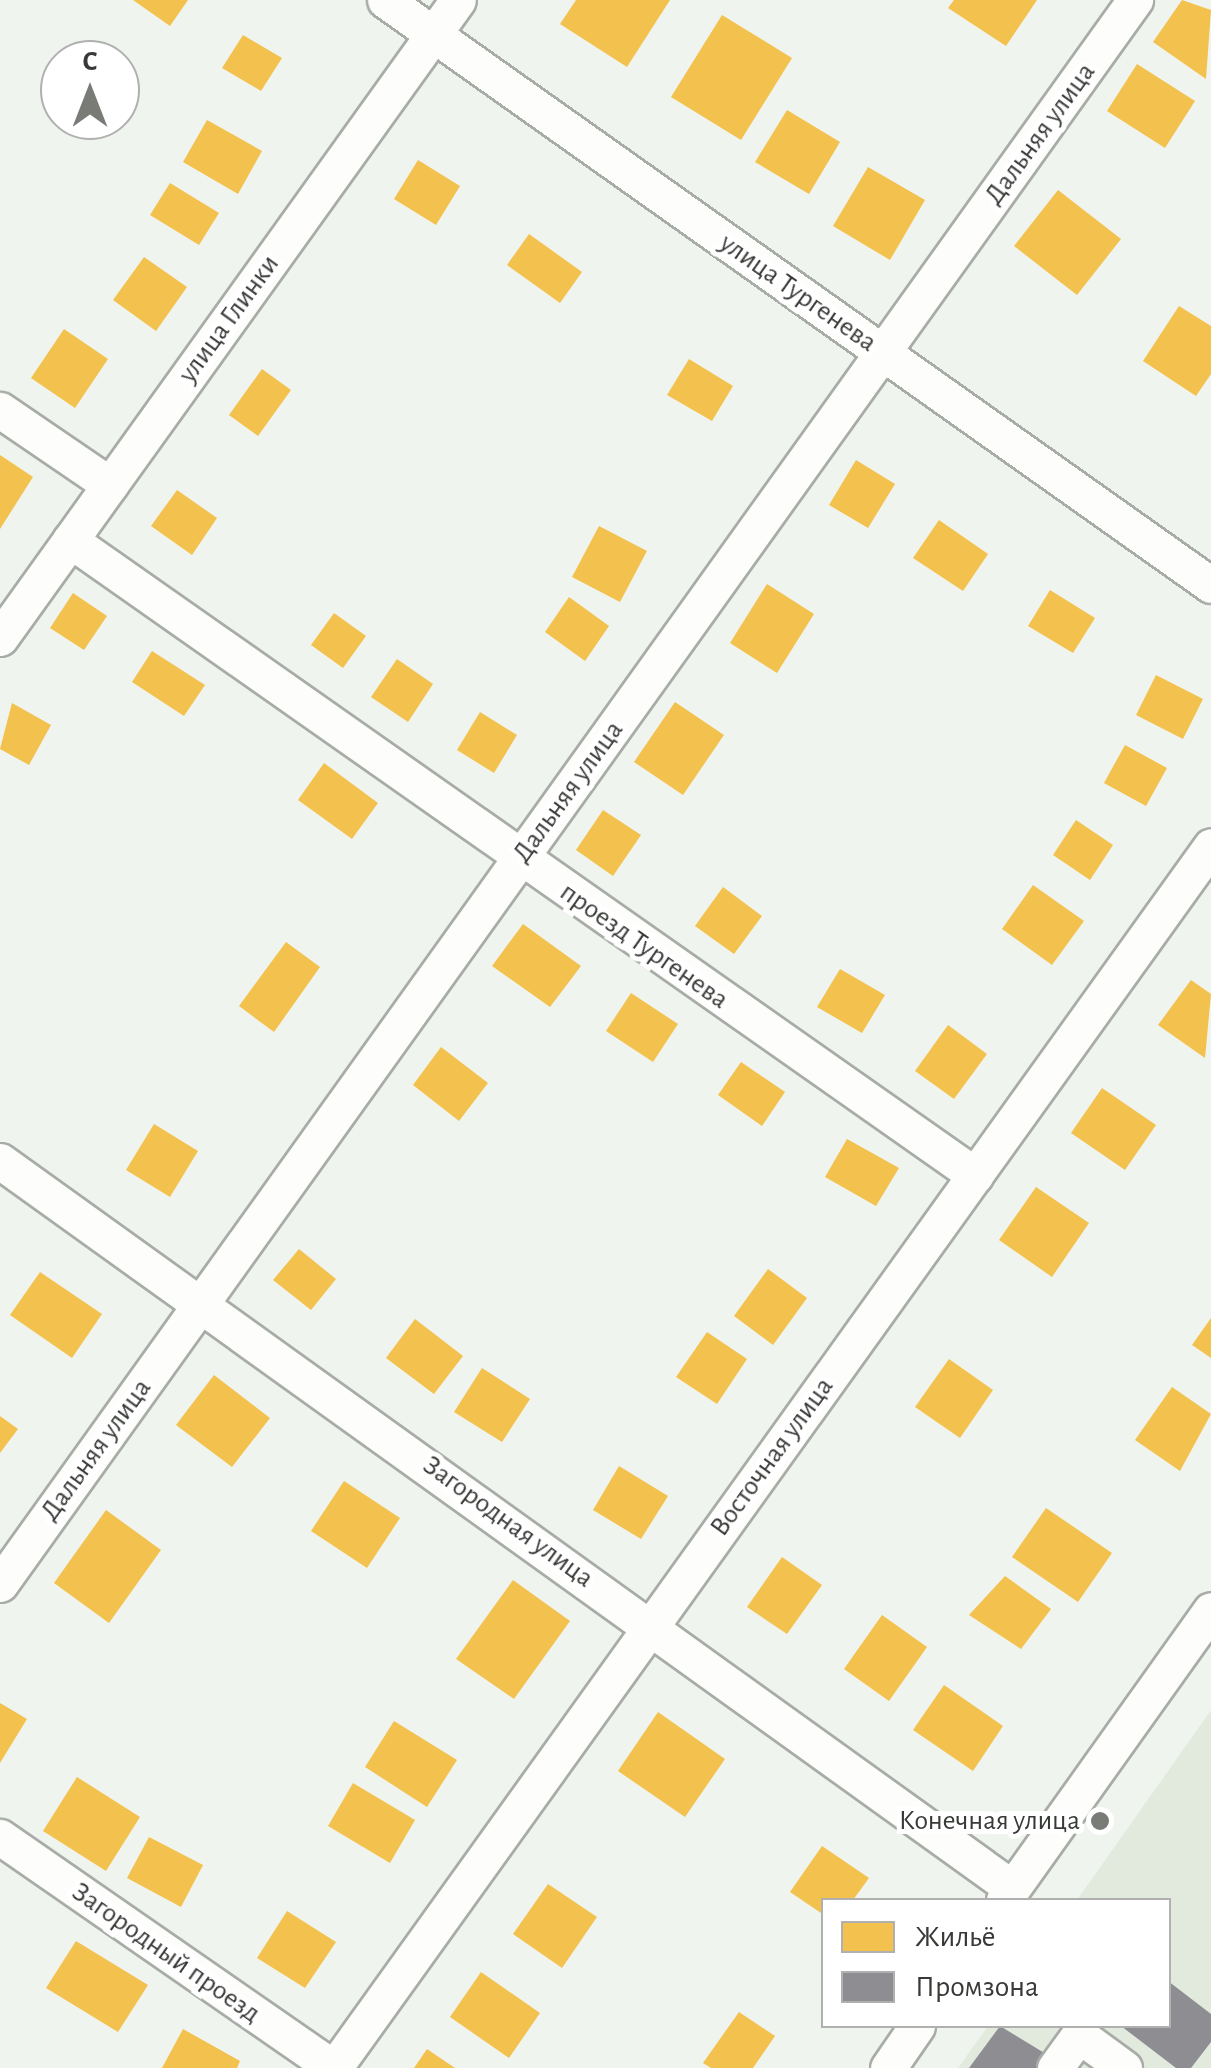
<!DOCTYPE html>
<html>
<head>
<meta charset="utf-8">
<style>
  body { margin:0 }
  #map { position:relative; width:1211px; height:2068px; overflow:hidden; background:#f0f4ee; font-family:"Alegreya Sans",sans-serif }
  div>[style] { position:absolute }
  .built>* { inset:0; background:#e2eade }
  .homes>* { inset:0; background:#f2c14e }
  .industry>* { inset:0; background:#8d8d92 }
  .roads { filter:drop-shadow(2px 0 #a8aca7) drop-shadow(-2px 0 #a8aca7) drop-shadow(0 2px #a8aca7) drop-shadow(0 -2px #a8aca7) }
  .minor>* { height:35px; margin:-17.5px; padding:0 17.5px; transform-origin:17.5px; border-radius:17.5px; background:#fdfdfc }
  .dots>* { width:28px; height:28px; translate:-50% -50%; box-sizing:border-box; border:5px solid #fff; border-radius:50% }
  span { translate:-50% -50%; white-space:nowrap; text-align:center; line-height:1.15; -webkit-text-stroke:10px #fff; paint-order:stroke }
  .street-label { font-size:28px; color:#373a36 }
  .poi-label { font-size:28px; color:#373a36 }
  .right { translate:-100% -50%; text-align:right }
  .legend { position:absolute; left:821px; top:1898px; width:350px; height:130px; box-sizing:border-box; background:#fff; border:2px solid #afb0af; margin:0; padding:12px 18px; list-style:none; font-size:30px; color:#373a36 }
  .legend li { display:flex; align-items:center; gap:20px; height:50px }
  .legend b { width:50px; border:2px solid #afb0af }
  .north { position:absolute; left:40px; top:40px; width:100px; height:100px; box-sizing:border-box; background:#fff; border:2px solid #afb0af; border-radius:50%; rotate:0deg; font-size:28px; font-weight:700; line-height:40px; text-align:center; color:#373a36 }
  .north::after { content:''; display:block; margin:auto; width:35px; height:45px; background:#787b76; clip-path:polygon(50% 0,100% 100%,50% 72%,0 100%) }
</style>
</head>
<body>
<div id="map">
  <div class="built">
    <div style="clip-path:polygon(1211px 1710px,1211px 2068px,958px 2068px,988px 2026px,1168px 2026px,1168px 1900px,1077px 1900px)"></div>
  </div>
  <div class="homes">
    <div style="clip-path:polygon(133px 0,188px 0,170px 26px)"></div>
    <div style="clip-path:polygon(576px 0,670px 0,627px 67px,560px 24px)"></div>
    <div style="clip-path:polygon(954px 0,1037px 0,1006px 46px,948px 8px)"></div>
    <div style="clip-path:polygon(1182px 0,1211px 10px,1206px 79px,1153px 42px)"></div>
    <div style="clip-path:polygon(722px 15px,792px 58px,741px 140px,671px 97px)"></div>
    <div style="clip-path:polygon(243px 35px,282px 58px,261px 91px,222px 68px)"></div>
    <div style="clip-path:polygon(1137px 64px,1195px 101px,1165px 148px,1107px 111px)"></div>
    <div style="clip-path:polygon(787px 110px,840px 142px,809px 194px,755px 162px)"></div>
    <div style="clip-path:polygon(207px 120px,262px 151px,238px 194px,183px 162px)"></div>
    <div style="clip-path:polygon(418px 160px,460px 186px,436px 225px,394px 199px)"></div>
    <div style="clip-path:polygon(868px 167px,925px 200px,890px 260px,833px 226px)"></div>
    <div style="clip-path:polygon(170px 183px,219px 213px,199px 245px,150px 215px)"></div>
    <div style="clip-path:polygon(1058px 190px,1121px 239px,1077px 295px,1014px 246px)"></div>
    <div style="clip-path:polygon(529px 234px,582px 272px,560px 303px,507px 265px)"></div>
    <div style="clip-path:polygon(144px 257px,187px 287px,156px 331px,113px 300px)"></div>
    <div style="clip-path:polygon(1179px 306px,1211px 326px,1211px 374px,1196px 396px,1143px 361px)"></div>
    <div style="clip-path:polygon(64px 329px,108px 359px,75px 408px,31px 378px)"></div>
    <div style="clip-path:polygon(689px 359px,733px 386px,712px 421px,667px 395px)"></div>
    <div style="clip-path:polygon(262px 369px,291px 390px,258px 436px,229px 415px)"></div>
    <div style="clip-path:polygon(0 455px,33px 477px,0 529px)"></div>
    <div style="clip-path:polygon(856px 460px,895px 484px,868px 528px,829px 505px)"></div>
    <div style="clip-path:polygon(177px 490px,217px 518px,192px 555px,151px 526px)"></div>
    <div style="clip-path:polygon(939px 520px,988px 554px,963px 591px,913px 558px)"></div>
    <div style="clip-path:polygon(599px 526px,647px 551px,620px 602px,572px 577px)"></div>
    <div style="clip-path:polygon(767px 584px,814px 614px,777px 673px,730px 643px)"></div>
    <div style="clip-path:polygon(1050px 590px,1095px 618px,1073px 653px,1028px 626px)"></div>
    <div style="clip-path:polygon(73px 593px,107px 616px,84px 650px,50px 628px)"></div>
    <div style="clip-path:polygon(569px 597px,609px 626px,585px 661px,545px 632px)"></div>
    <div style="clip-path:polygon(334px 613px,366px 636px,343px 668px,311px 645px)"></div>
    <div style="clip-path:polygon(152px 651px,205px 685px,184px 716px,132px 682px)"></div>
    <div style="clip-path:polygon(397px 659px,433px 684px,408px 722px,371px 697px)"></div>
    <div style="clip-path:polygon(1156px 675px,1203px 699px,1183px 739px,1136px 715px)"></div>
    <div style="clip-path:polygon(675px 702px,724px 735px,683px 795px,634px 762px)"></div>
    <div style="clip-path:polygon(12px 703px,51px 725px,29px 765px,0 749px)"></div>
    <div style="clip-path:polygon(480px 712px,517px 735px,494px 773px,457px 750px)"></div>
    <div style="clip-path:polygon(1125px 745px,1167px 768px,1146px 806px,1104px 783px)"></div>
    <div style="clip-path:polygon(324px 763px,378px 803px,352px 839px,298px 800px)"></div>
    <div style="clip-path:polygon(603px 810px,641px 835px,613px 876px,576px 850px)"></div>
    <div style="clip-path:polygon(1076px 820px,1113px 845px,1090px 880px,1053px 855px)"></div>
    <div style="clip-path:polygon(1033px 885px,1084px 921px,1052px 965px,1002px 929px)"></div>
    <div style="clip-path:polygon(723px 887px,762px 916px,734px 954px,695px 926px)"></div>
    <div style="clip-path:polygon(523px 924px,581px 966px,550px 1007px,492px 966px)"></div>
    <div style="clip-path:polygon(286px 942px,320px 967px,274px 1032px,239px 1006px)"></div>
    <div style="clip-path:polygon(840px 969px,885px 995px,862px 1033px,817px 1007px)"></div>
    <div style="clip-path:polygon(1191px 980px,1211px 994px,1205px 1058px,1158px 1025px)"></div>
    <div style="clip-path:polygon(631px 993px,678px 1024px,653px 1062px,606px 1031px)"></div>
    <div style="clip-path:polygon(948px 1025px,987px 1054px,954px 1099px,915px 1071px)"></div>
    <div style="clip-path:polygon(441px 1047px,488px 1083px,459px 1121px,413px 1085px)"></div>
    <div style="clip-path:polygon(741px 1062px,785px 1092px,762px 1126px,718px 1095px)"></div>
    <div style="clip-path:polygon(1102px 1088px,1156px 1125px,1125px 1170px,1071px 1133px)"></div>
    <div style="clip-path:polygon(154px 1124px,198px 1151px,170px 1197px,126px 1170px)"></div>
    <div style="clip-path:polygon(847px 1139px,899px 1168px,876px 1206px,825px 1177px)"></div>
    <div style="clip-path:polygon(1036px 1187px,1089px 1223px,1052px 1277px,999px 1240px)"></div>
    <div style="clip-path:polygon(299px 1249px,336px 1279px,311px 1310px,273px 1280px)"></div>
    <div style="clip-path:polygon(768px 1269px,807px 1298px,773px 1345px,734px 1316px)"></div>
    <div style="clip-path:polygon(40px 1272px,102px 1314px,72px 1358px,10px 1315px)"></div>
    <div style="clip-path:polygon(1211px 1318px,1211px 1358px,1192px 1345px)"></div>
    <div style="clip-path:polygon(415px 1319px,463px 1356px,434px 1394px,386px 1358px)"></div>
    <div style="clip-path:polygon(707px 1332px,747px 1359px,717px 1404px,676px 1377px)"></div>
    <div style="clip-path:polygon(949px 1359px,993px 1390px,960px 1438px,915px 1407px)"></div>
    <div style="clip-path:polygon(482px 1368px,530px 1399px,502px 1442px,454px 1412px)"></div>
    <div style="clip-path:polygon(214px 1375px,270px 1418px,232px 1467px,176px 1425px)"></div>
    <div style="clip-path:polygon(1172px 1387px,1211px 1414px,1180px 1471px,1135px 1440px)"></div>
    <div style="clip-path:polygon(0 1416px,18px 1429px,0 1453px)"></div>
    <div style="clip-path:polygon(619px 1466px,668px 1496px,641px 1539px,593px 1510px)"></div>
    <div style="clip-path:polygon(344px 1481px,400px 1518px,367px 1568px,311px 1531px)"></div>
    <div style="clip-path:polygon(1046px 1508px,1112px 1553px,1078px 1602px,1012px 1557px)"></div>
    <div style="clip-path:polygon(106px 1510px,161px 1550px,109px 1623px,54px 1583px)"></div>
    <div style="clip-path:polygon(782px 1557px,822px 1585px,787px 1634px,747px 1607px)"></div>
    <div style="clip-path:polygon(1005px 1576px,1051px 1609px,1021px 1649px,969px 1615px)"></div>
    <div style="clip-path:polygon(513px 1580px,570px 1621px,514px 1699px,456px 1659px)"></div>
    <div style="clip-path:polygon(882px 1615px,927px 1647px,889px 1701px,844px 1669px)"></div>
    <div style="clip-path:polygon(944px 1685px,1003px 1726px,973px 1771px,913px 1730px)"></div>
    <div style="clip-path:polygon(0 1703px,27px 1719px,0 1763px)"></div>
    <div style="clip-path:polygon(658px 1712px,725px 1759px,685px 1817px,618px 1771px)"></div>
    <div style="clip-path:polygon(394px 1721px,457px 1760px,427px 1807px,365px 1767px)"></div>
    <div style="clip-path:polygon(77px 1777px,140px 1817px,106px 1871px,43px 1831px)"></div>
    <div style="clip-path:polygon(353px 1783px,415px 1820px,390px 1863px,328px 1826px)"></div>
    <div style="clip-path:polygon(149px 1837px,203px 1865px,181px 1907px,127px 1878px)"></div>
    <div style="clip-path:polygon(822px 1846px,869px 1878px,853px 1900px,824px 1900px,824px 1915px,790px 1892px)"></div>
    <div style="clip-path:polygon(548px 1884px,597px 1917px,562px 1968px,513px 1934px)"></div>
    <div style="clip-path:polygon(287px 1911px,336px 1942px,305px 1988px,257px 1958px)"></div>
    <div style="clip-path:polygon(76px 1941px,148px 1985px,118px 2032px,46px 1988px)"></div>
    <div style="clip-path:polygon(481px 1972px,540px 2013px,509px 2058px,450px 2017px)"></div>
    <div style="clip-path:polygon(739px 2012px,775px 2036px,753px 2068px,711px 2068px,703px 2063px)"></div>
    <div style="clip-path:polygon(183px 2029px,240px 2061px,237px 2068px,162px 2068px)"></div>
    <div style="clip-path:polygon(427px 2049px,455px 2068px,414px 2068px)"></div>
  </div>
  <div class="industry">
    <div style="clip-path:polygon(1168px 1981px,1211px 2014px,1211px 2042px,1191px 2068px,1176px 2068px,1121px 2026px,1168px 2026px)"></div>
    <div style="clip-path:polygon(1000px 2026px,1046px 2054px,1036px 2068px,969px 2068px)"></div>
  </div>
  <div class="roads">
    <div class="minor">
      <div style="left:385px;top:0;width:1012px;rotate:35.31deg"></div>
      <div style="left:0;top:410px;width:133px;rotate:34.3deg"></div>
      <div style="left:70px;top:540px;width:1106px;rotate:35.06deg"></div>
      <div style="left:0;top:638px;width:785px;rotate:-54.33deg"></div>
      <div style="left:0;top:1161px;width:1246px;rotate:35.69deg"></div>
      <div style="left:0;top:1584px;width:1949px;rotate:-54.38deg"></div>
      <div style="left:0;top:1837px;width:405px;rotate:34.7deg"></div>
      <div style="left:1004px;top:1900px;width:356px;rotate:-54.5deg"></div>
      <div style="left:334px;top:2068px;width:1504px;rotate:-54.33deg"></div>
      <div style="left:888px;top:2068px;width:51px;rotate:-55.4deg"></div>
      <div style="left:1055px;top:2068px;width:41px;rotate:-54deg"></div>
      <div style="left:1079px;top:2035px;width:56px;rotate:36.3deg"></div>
    </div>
  </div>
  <div class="dots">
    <div style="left:1100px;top:1821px;background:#787b76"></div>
  </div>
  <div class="street-label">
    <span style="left:1040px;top:134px;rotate:-54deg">Дальняя улица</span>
    <span style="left:798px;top:293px;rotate:35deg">улица Тургенева</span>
    <span style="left:229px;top:319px;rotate:-54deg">улица Глинки</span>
    <span style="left:568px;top:792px;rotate:-54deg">Дальняя улица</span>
    <span style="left:644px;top:946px;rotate:35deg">проезд Тургенева</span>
    <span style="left:96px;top:1450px;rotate:-54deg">Дальняя улица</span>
    <span style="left:772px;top:1457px;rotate:-54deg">Восточная улица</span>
    <span style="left:508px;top:1522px;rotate:36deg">Загородная улица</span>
    <span style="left:166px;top:1953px;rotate:35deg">Загородный проезд</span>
  </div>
  <div class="poi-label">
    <span class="right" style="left:1080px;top:1821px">Конечная улица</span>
  </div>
  <ul class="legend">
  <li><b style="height:28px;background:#f2c14e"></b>Жильё</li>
  <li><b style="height:28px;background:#8d8d92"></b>Промзона</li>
  </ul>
  <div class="north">С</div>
</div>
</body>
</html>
